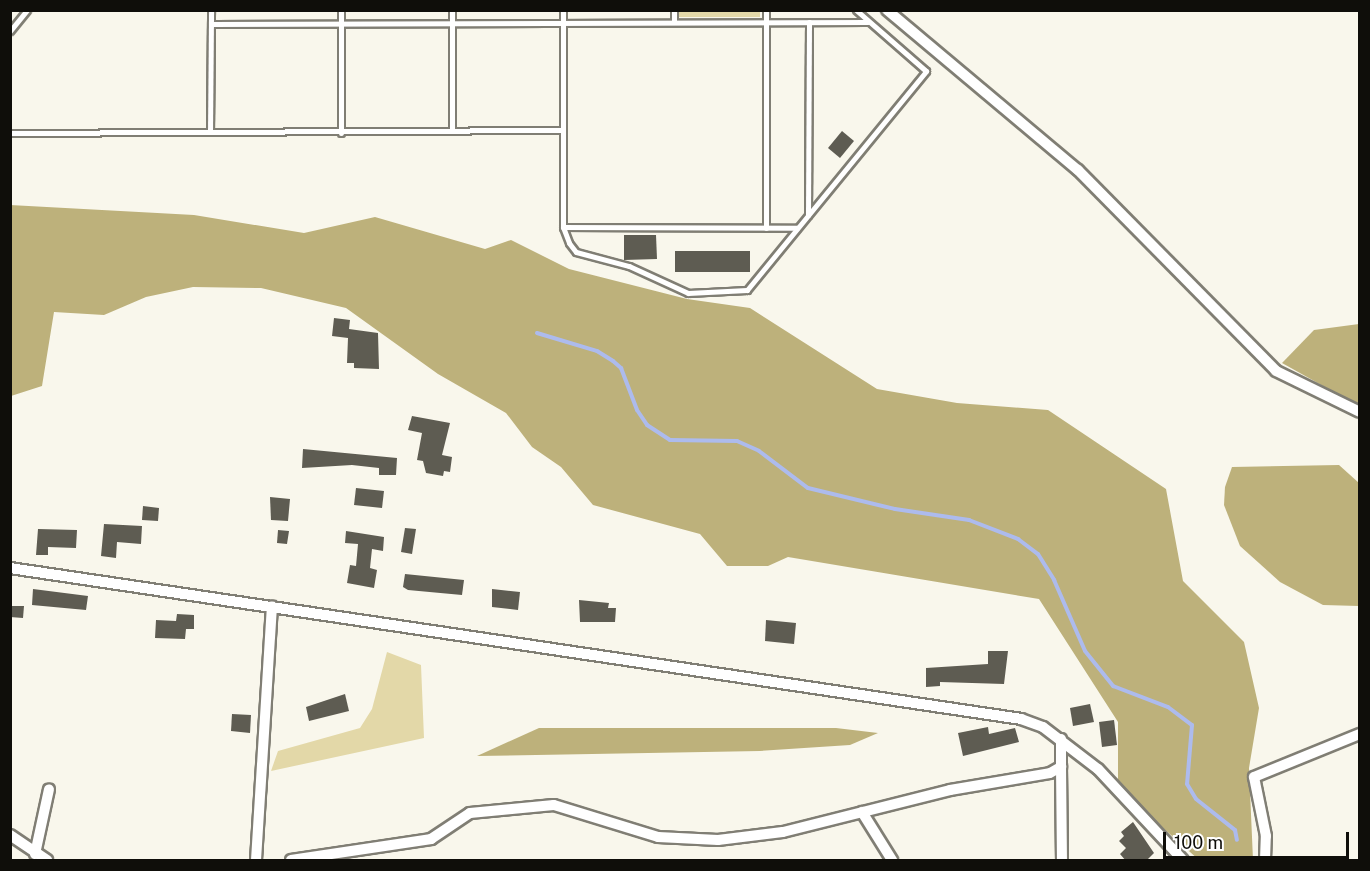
<!DOCTYPE html>
<html>
<head>
<meta charset="utf-8">
<style>
  body { margin:0 }
  #map { position:relative; width:1370px; height:871px; overflow:hidden; background:#f9f7ec; font-family:"Public Sans",sans-serif }
  div>[style] { position:absolute }
  .green>* { inset:0; background:#e3d8a8 }
  .forest>* { inset:0; background:#bdb17b }
  .stream>* { height:4px; margin:-2px; padding:0 2px; transform-origin:2px; border-radius:2px; background:#adbbed }
  .building>* { inset:0; background:#5e5c52 }
  .roads { filter:drop-shadow(2px 0 #807e74) drop-shadow(-2px 0 #807e74) drop-shadow(0 2px #807e74) drop-shadow(0 -2px #807e74) }
  .lane>* { height:5px; margin:-2.5px; padding:0 2.5px; transform-origin:2.5px; border-radius:2.5px; background:#fff }
  .street>* { height:10px; margin:-5px; padding:0 5px; transform-origin:5px; border-radius:5px; background:#fff }
  span { translate:-50% -50%; white-space:nowrap; text-align:center; line-height:1.15; -webkit-text-stroke:6px #fff; paint-order:stroke }
  .frame { position:absolute; inset:0; border:12px solid #0f0e0a; pointer-events:none }
  .scale { position:absolute; left:1163px; top:832px; width:186px; height:27px; box-sizing:border-box; border:3px solid #0f0e0a; border-top:0; padding-left:8px; font-size:18px; line-height:21px; white-space:nowrap; color:#0f0e0a; -webkit-text-stroke:4px #fff; paint-order:stroke }
</style>
</head>
<body>
<div id="map">
  <div class="green">
    <div style="clip-path:polygon(679px 11px,760px 11px,760px 17px,679px 17px)"></div>
    <div style="clip-path:polygon(387px 652px,421px 665px,424px 738px,271px 771px,278px 751px,360px 728px,372px 709px)"></div>
  </div>
  <div class="forest">
    <div style="clip-path:polygon(10px 205px,194px 215px,304px 233px,375px 217px,485px 249px,511px 240px,569px 269px,687px 299px,750px 308px,877px 389px,957px 403px,1048px 410px,1166px 489px,1183px 581px,1244px 642px,1259px 708px,1249px 768px,1253px 860px,1199px 860px,1118px 788px,1118px 722px,1039px 599px,788px 557px,768px 566px,727px 566px,700px 534px,593px 505px,561px 467px,532px 447px,506px 413px,438px 374px,346px 308px,261px 288px,193px 287px,146px 297px,104px 315px,54px 312px,42px 386px,11px 396px)"></div>
    <div style="clip-path:polygon(1359px 324px,1359px 406px,1282px 363px,1314px 330px)"></div>
    <div style="clip-path:polygon(1339px 465px,1359px 483px,1359px 606px,1323px 605px,1280px 582px,1240px 546px,1224px 505px,1225px 487px,1232px 467px)"></div>
    <div style="clip-path:polygon(539px 728px,836px 728px,878px 733px,850px 745px,760px 751px,477px 756px)"></div>
  </div>
  <div class="stream">
    <div style="left:537px;top:333px;width:63px;rotate:16.7deg"></div>
    <div style="left:597px;top:351px;width:19px;rotate:32deg"></div>
    <div style="left:613px;top:361px;width:11px;rotate:41deg"></div>
    <div style="left:621px;top:368px;width:45px;rotate:69.1deg"></div>
    <div style="left:637px;top:410px;width:18px;rotate:56deg"></div>
    <div style="left:647px;top:425px;width:27px;rotate:33deg"></div>
    <div style="left:670px;top:440px;width:67px;rotate:0.9deg"></div>
    <div style="left:737px;top:441px;width:24px;rotate:24deg"></div>
    <div style="left:759px;top:451px;width:61px;rotate:37.1deg"></div>
    <div style="left:808px;top:488px;width:89px;rotate:13.6deg"></div>
    <div style="left:895px;top:509px;width:75px;rotate:8.5deg"></div>
    <div style="left:969px;top:520px;width:53px;rotate:21.2deg"></div>
    <div style="left:1018px;top:539px;width:25px;rotate:37deg"></div>
    <div style="left:1038px;top:554px;width:31px;rotate:58deg"></div>
    <div style="left:1054px;top:580px;width:77px;rotate:66.4deg"></div>
    <div style="left:1085px;top:651px;width:45px;rotate:51.3deg"></div>
    <div style="left:1113px;top:686px;width:59px;rotate:20.9deg"></div>
    <div style="left:1168px;top:707px;width:30px;rotate:37deg"></div>
    <div style="left:1192px;top:725px;width:59px;rotate:94.8deg"></div>
    <div style="left:1187px;top:784px;width:17px;rotate:59deg"></div>
    <div style="left:1196px;top:799px;width:50px;rotate:38.5deg"></div>
    <div style="left:1235px;top:830px;width:10px;rotate:79deg"></div>
  </div>
  <div class="building">
    <div style="clip-path:polygon(842px 131px,854px 141px,840px 158px,828px 148px)"></div>
    <div style="clip-path:polygon(624px 235px,656px 235px,657px 259px,624px 260px)"></div>
    <div style="clip-path:polygon(675px 251px,750px 251px,750px 272px,675px 272px)"></div>
    <div style="clip-path:polygon(334px 318px,350px 320px,349px 329px,378px 333px,379px 369px,354px 368px,354px 363px,347px 363px,348px 338px,332px 336px)"></div>
    <div style="clip-path:polygon(412px 416px,450px 423px,442px 455px,452px 457px,450px 472px,444px 471px,443px 476px,426px 473px,423px 461px,417px 460px,422px 433px,408px 430px)"></div>
    <div style="clip-path:polygon(303px 449px,397px 458px,396px 475px,379px 475px,379px 468px,352px 465px,302px 468px)"></div>
    <div style="clip-path:polygon(356px 488px,384px 491px,382px 508px,354px 505px)"></div>
    <div style="clip-path:polygon(270px 497px,290px 499px,288px 521px,271px 520px)"></div>
    <div style="clip-path:polygon(143px 506px,159px 508px,158px 521px,142px 520px)"></div>
    <div style="clip-path:polygon(104px 524px,142px 526px,141px 544px,117px 542px,116px 558px,101px 556px)"></div>
    <div style="clip-path:polygon(405px 528px,416px 529px,412px 554px,401px 552px)"></div>
    <div style="clip-path:polygon(38px 529px,77px 530px,76px 548px,48px 547px,48px 555px,36px 555px)"></div>
    <div style="clip-path:polygon(278px 530px,289px 531px,287px 544px,277px 543px)"></div>
    <div style="clip-path:polygon(346px 531px,384px 537px,383px 551px,372px 549px,370px 568px,377px 570px,374px 588px,347px 583px,350px 565px,356px 566px,358px 544px,345px 543px)"></div>
    <div style="clip-path:polygon(405px 574px,464px 580px,462px 595px,408px 590px,403px 587px)"></div>
    <div style="clip-path:polygon(33px 589px,88px 596px,86px 610px,32px 605px)"></div>
    <div style="clip-path:polygon(492px 589px,520px 592px,518px 610px,492px 607px)"></div>
    <div style="clip-path:polygon(579px 600px,609px 603px,608px 608px,616px 608px,615px 622px,580px 622px)"></div>
    <div style="clip-path:polygon(10px 606px,24px 606px,23px 618px,10px 617px)"></div>
    <div style="clip-path:polygon(177px 614px,194px 615px,194px 629px,186px 629px,185px 639px,155px 638px,156px 620px,176px 621px)"></div>
    <div style="clip-path:polygon(766px 620px,796px 623px,794px 644px,765px 641px)"></div>
    <div style="clip-path:polygon(988px 651px,1008px 651px,1004px 684px,940px 682px,940px 686px,926px 687px,926px 668px,988px 664px)"></div>
    <div style="clip-path:polygon(345px 694px,349px 711px,309px 721px,306px 707px)"></div>
    <div style="clip-path:polygon(1090px 704px,1094px 722px,1073px 726px,1070px 708px)"></div>
    <div style="clip-path:polygon(232px 714px,251px 715px,250px 733px,231px 731px)"></div>
    <div style="clip-path:polygon(1114px 720px,1117px 745px,1102px 747px,1099px 722px)"></div>
    <div style="clip-path:polygon(988px 727px,989px 734px,1015px 728px,1019px 742px,963px 756px,958px 733px)"></div>
    <div style="clip-path:polygon(1133px 822px,1154px 853px,1146px 861px,1126px 861px,1120px 854px,1126px 848px,1119px 841px,1124px 836px,1121px 832px)"></div>
  </div>
  <div class="roads">
    <div class="lane">
      <div style="left:341px;top:10px;width:123px;rotate:90deg"></div>
      <div style="left:452px;top:10px;width:121px;rotate:90deg"></div>
      <div style="left:563px;top:10px;width:217px;rotate:90deg"></div>
      <div style="left:563px;top:227px;width:17px;rotate:69deg"></div>
      <div style="left:569px;top:243px;width:11px;rotate:52deg"></div>
      <div style="left:576px;top:252px;width:55px;rotate:14.8deg"></div>
      <div style="left:629px;top:266px;width:65px;rotate:24.6deg"></div>
      <div style="left:688px;top:293px;width:59px;rotate:-2.9deg"></div>
      <div style="left:747px;top:290px;width:283px;rotate:-50.7deg"></div>
      <div style="left:926px;top:71px;width:93px;rotate:-138.9deg"></div>
      <div style="left:674px;top:10px;width:12px;rotate:90deg"></div>
      <div style="left:211px;top:24px;width:657px;rotate:-0.17deg"></div>
      <div style="left:10px;top:31px;width:27px;rotate:-51deg"></div>
      <div style="left:210px;top:132px;width:122px;rotate:-89.5deg"></div>
      <div style="left:10px;top:133px;width:553px;rotate:-0.31deg"></div>
      <div style="left:808px;top:215px;width:193px;rotate:-89.7deg"></div>
      <div style="left:563px;top:227px;width:234px;rotate:0.2deg"></div>
      <div style="left:766px;top:228px;width:218px;rotate:-90deg"></div>
    </div>
    <div class="street">
      <div style="left:887px;top:10px;width:249px;rotate:40deg"></div>
      <div style="left:1078px;top:170px;width:282px;rotate:45.4deg"></div>
      <div style="left:1276px;top:371px;width:93px;rotate:26deg"></div>
      <div style="left:10px;top:568px;width:1022px;rotate:8.49deg"></div>
      <div style="left:1021px;top:719px;width:23px;rotate:20deg"></div>
      <div style="left:1043px;top:727px;width:69px;rotate:37.4deg"></div>
      <div style="left:1098px;top:769px;width:125px;rotate:47deg"></div>
      <div style="left:1061px;top:767px;width:93px;rotate:89.4deg"></div>
      <div style="left:862px;top:812px;width:57px;rotate:58deg"></div>
      <div style="left:10px;top:835px;width:45px;rotate:34deg"></div>
      <div style="left:35px;top:854px;width:66px;rotate:-77.8deg"></div>
      <div style="left:256px;top:860px;width:254px;rotate:-86.4deg"></div>
      <div style="left:291px;top:860px;width:142px;rotate:-8.5deg"></div>
      <div style="left:431px;top:839px;width:47px;rotate:-33.7deg"></div>
      <div style="left:470px;top:813px;width:84px;rotate:-5.4deg"></div>
      <div style="left:554px;top:805px;width:109px;rotate:17.1deg"></div>
      <div style="left:658px;top:837px;width:60px;rotate:2.9deg"></div>
      <div style="left:718px;top:840px;width:65px;rotate:-7deg"></div>
      <div style="left:783px;top:832px;width:172px;rotate:-14.1deg"></div>
      <div style="left:950px;top:790px;width:101px;rotate:-9.6deg"></div>
      <div style="left:1050px;top:773px;width:13px;rotate:-29deg"></div>
      <div style="left:1061px;top:767px;width:28px;rotate:-90deg"></div>
      <div style="left:1265px;top:860px;width:24px;rotate:-88deg"></div>
      <div style="left:1266px;top:836px;width:60px;rotate:-101.5deg"></div>
      <div style="left:1254px;top:777px;width:114px;rotate:-22.1deg"></div>
    </div>
  </div>
  <div class="frame"></div>
  <div class="scale">100 m</div>
</div>
</body>
</html>
